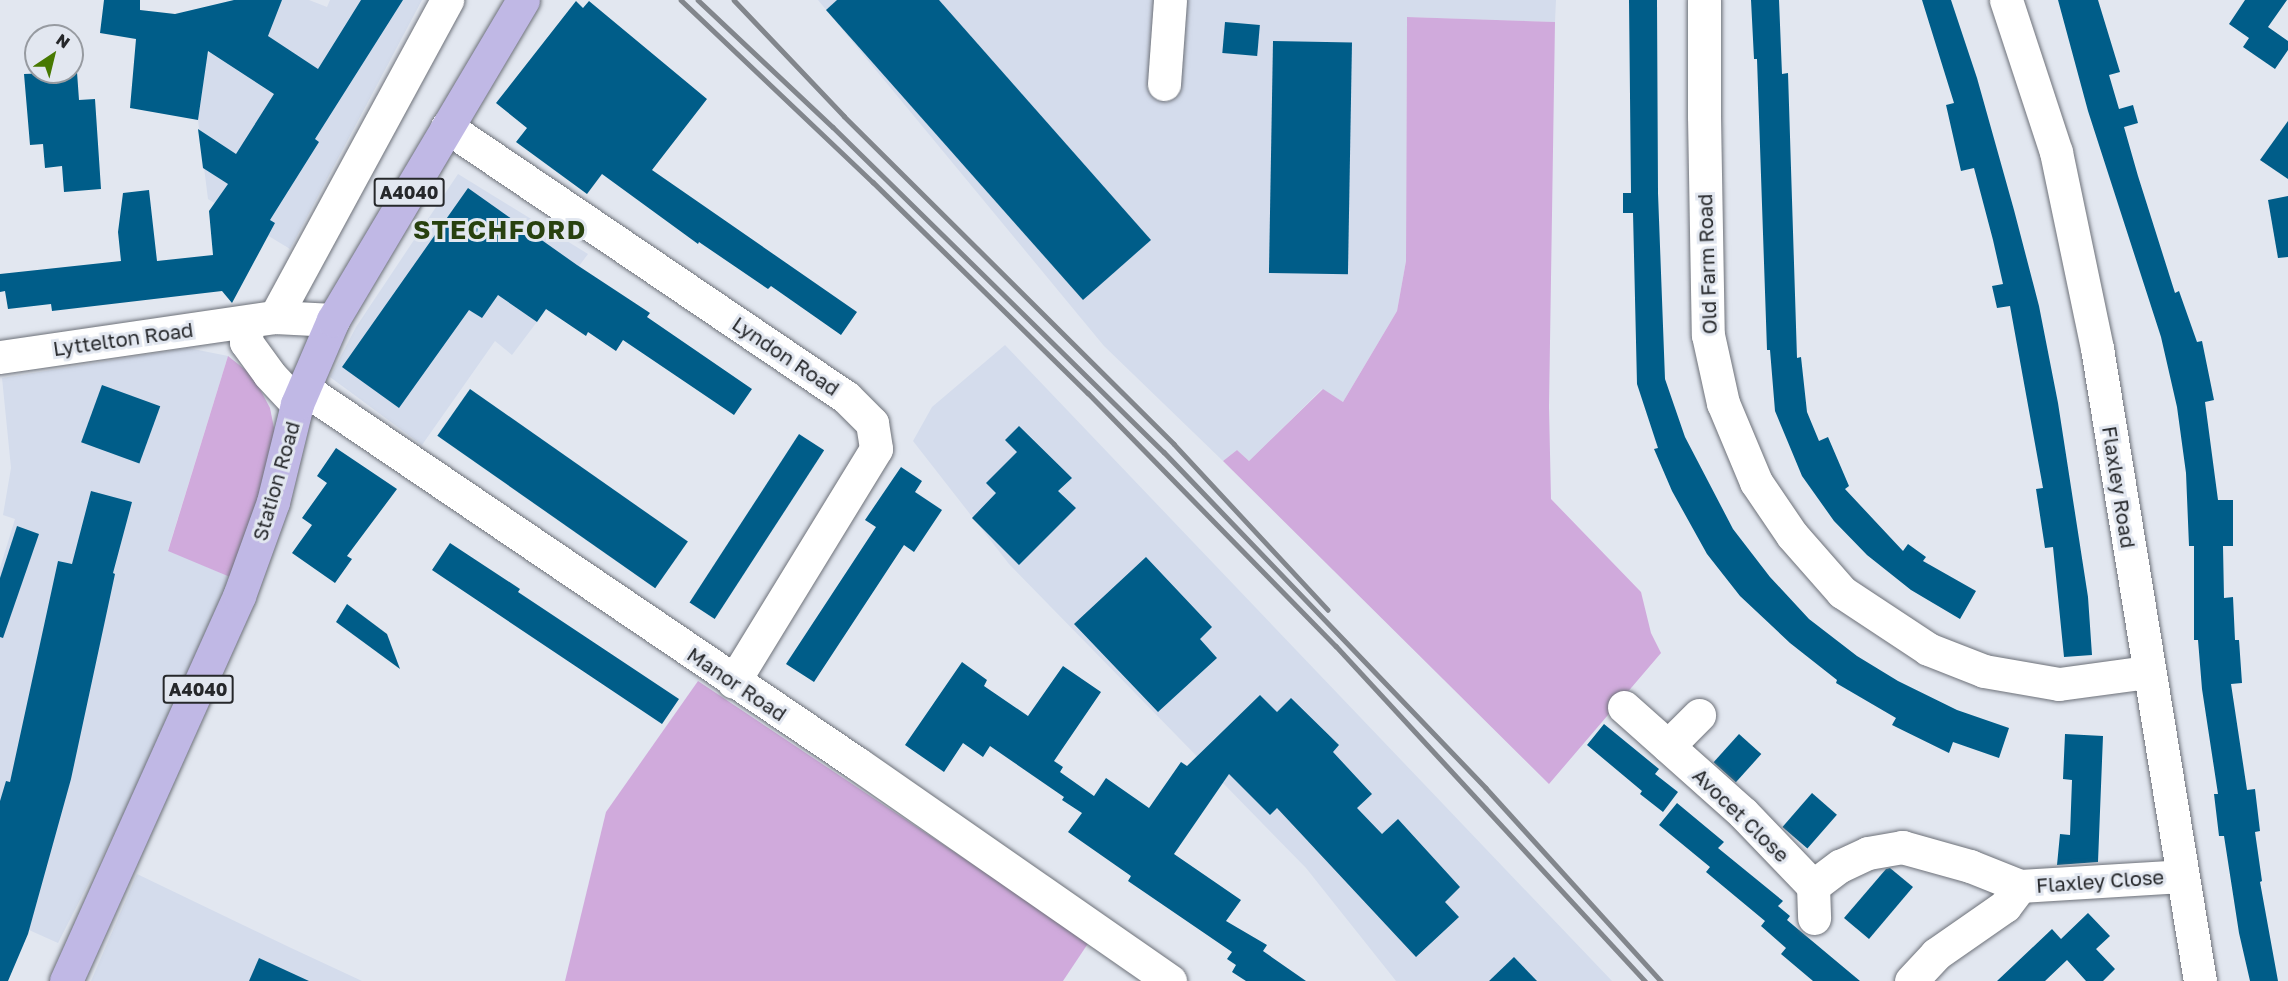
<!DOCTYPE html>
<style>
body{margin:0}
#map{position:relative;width:2288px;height:981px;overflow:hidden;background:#e2e7f0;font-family:"Golos Text",sans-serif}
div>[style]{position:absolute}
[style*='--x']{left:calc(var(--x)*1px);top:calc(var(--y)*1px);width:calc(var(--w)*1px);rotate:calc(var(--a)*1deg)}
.built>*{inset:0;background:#d4dcec}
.green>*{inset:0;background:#d0aadc}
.building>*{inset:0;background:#005d89;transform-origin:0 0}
.roads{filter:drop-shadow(0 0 2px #6d7179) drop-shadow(0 0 2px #6d7179)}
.minor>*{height:33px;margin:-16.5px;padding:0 16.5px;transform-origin:16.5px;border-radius:16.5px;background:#fff}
.major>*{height:33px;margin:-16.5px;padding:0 16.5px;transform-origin:16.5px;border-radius:16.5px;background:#c0b8e5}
.rail>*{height:4.5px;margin:-2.25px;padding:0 2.25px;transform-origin:2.25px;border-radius:2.25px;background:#82868c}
span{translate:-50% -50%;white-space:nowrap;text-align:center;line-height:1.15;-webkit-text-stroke:6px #e2e7f0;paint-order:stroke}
.shield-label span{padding:2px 4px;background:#e2e7f0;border:2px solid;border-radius:4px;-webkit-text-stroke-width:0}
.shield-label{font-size:18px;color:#26282b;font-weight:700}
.street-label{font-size:20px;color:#26282b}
.district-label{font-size:26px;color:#28410f;font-weight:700;letter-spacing:1.5px}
.north{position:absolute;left:24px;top:24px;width:60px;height:60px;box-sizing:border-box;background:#e2e7f0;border:2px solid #979ba1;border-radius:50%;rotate:35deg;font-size:16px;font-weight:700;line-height:24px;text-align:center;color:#26282b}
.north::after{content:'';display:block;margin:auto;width:21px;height:27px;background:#477901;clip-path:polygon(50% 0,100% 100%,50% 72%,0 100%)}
</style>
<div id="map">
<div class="built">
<i style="clip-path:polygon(234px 0,309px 0,327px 7px,330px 0,422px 0,290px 249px,208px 199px,198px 120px,207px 57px)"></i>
<i style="clip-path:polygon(818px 0,1556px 0,1555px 22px,1407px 17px,1406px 261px,1397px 311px,1343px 402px,1322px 389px,1249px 461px,1237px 450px,1223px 461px,1104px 346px)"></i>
<i style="clip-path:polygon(458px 174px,588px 254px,512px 355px,495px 341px,422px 445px,330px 377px,356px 327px)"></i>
<i style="clip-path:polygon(1005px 345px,1612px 981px,1396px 981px,1306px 868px,1009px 564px,913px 441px,932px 407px)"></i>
<i style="clip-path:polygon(188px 348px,228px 356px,168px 550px,230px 577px,136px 790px,58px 943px,29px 930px,0 923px,0 568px,15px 519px,3px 515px,11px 468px,2px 378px)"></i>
<i style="clip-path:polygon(137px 874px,289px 947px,362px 981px,91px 981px)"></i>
</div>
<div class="green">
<i style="clip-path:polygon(1407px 17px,1555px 22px,1549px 407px,1551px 499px,1641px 592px,1651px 633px,1661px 653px,1549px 784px,1223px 461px,1237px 450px,1249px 461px,1323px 389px,1343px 402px,1397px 311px,1406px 261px)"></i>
<i style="clip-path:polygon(228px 356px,248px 372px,261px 391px,270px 408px,275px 433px,261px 488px,230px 577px,168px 551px)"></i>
<i style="clip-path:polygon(698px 681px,1089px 942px,1063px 981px,565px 981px,606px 812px)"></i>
</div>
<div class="building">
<i style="clip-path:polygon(104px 0,140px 0,140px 10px,175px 14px,234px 0,282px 0,268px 36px,318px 69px,361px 0,403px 0,315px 139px,319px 142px,270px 220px,275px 223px,232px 303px,222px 291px,52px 311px,51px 304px,8px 309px,5px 291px,0 292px,0 274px,121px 261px,118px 232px,123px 193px,149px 190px,157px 261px,213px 255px,209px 211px,228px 184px,203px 168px,198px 129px,236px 154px,274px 94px,208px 51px,198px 120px,130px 108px,136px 39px,100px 33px)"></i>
<i style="clip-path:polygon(837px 0,939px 0,1151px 240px,1083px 300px,826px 10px)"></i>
<i style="clip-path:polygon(1629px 0,1657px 0,1658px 193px,1665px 379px,1685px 437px,1733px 529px,1770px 577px,1809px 619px,1857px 656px,1898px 681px,1957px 710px,2009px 728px,1999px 758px,1953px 742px,1949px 753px,1892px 725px,1896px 718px,1836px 683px,1837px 680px,1790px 643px,1740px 596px,1707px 554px,1672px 491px,1654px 449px,1658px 448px,1637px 384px,1633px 213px,1623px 213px,1623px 193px,1631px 193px)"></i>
<i style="clip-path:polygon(1751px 0,1779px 0,1782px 74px,1788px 73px,1797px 358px,1801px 357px,1807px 412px,1819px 441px,1828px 437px,1849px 486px,1845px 489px,1903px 551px,1908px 544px,1926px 557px,1923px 561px,1976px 591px,1960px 619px,1911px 590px,1867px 555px,1834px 521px,1802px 476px,1775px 411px,1770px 350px,1767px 350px,1757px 59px,1754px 59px)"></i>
<i style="clip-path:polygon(1922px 0,1951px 0,1977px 78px,2014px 210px,2039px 306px,2058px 403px,2088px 597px,2092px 655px,2064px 657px,2053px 547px,2045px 548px,2036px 489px,2043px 488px,2010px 306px,1997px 308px,1992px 286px,2003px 284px,1993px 240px,1974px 168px,1961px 171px,1946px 105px,1954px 103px)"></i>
<i style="clip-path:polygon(2058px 0,2098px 0,2120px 72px,2109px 75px,2119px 109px,2133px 105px,2138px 123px,2124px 127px,2138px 176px,2175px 293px,2179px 291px,2197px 342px,2202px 341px,2214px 400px,2205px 402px,2218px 500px,2233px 500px,2233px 546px,2223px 546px,2224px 598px,2233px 597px,2235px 640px,2239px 640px,2242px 683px,2231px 684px,2247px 790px,2255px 789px,2260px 831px,2255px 832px,2262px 881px,2260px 882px,2278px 981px,2250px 981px,2239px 933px,2224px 836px,2219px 836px,2214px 794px,2218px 794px,2202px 689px,2198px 640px,2194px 640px,2194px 546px,2189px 546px,2186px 473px,2177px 407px,2161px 337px,2088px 111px)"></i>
<i style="clip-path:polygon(2245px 0,2287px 0,2268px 27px,2288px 41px,2288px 50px,2275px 69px,2243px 47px,2249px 38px,2229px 24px)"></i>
<i style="clip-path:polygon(576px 1px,583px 8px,589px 1px,707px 99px,652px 170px,857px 312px,841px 335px,771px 286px,768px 289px,699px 242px,698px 244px,602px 174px,587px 194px,516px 142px,527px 128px,496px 103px)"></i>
<i style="left:1225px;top:22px;width:35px;height:31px;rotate:5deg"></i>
<i style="left:1273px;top:41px;width:79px;height:232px;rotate:1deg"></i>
<i style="clip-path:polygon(77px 72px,79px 100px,95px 99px,101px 189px,64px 192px,62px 166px,45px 168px,43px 144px,30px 145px,24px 74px)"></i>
<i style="clip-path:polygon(2288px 121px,2288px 179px,2260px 160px)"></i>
<i style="clip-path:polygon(468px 188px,577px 265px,650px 313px,647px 317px,752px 389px,734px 415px,623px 340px,616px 351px,588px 332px,586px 336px,546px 309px,537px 322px,498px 295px,482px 318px,469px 310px,399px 408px,342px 367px)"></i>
<i style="clip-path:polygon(2288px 196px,2288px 257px,2278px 258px,2268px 200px)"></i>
<i style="left:102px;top:385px;width:62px;height:61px;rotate:20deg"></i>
<i style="left:470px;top:389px;width:266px;height:57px;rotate:35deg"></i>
<i style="clip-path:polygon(1019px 426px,1072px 478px,1058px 491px,1076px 508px,1019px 565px,972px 518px,996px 493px,986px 483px,1017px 452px,1005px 440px)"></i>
<i style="left:799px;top:434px;width:30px;height:201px;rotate:33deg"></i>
<i style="clip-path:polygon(336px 448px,397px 489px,347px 556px,352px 559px,335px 583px,292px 553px,312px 525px,302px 518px,327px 483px,317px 476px)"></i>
<i style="clip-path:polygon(901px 467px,922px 481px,915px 492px,942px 510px,914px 552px,904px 545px,814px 682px,786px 664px,876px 527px,865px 520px)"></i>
<i style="clip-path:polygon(91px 491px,132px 502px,113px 573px,115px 574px,71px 779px,28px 934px,8px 981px,0 981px,0 801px,6px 781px,10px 782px,58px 561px,72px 564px)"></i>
<i style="clip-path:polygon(17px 526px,39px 534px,3px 638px,0 637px,0 578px)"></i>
<i style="clip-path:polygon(450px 543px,520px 589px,518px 592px,679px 699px,662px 724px,432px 570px)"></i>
<i style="clip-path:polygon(1146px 557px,1212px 627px,1200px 639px,1217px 658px,1158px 712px,1074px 624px)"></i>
<i style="clip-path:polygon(347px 604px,387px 634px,400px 669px,336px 622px)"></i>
<i style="clip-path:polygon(962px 662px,987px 680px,984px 686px,1028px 716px,1063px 666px,1101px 692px,1054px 761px,1063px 767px,1060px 772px,1094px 796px,1106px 778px,1149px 808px,1181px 762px,1187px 766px,1260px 695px,1277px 712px,1291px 698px,1339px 745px,1333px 752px,1372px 794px,1357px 808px,1382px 834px,1398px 819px,1460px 887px,1445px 902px,1459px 917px,1416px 957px,1277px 808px,1270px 815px,1229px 774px,1174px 854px,1241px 900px,1226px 921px,1267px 945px,1263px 951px,1306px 981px,1246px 981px,1232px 972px,1236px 965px,1227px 959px,1232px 952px,1128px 881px,1131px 876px,1068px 832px,1082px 813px,1062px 800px,1064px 797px,990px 746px,983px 757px,963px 743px,944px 772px,905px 745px)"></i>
<i style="clip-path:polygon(1604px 724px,1659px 769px,1655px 774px,1678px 792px,1663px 812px,1640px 794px,1642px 791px,1587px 745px)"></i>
<i style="left:1739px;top:734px;width:30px;height:38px;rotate:42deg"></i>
<i style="clip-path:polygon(2065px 734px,2103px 736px,2098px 862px,2057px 865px,2060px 834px,2070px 835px,2072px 780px,2063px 779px)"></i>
<i style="left:1812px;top:793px;width:33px;height:45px;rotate:41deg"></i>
<i style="clip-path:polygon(1677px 803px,1724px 842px,1718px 848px,1783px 901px,1778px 906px,1790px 916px,1787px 920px,1860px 981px,1813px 981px,1781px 954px,1786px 948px,1761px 926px,1765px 921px,1706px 872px,1710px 867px,1659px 825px)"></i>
<i style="clip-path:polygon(1890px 868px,1913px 887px,1869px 939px,1844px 918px,1886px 869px)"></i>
<i style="clip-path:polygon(2088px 913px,2110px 936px,2096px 949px,2115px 969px,2103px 981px,2086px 981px,2067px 960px,2045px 981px,1997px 981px,2052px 929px,2061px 939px)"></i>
<i style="clip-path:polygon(1514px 957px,1537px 981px,1489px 981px)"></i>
<i style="clip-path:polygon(259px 958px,309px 981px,249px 981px)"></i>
</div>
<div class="roads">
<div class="minor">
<i style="--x:1704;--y:0;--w:116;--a:90"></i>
<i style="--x:1704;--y:116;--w:219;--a:89"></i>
<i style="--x:1708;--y:335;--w:70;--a:77.6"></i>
<i style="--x:1723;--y:403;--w:86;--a:67.3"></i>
<i style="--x:1756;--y:482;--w:64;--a:55.8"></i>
<i style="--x:1792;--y:535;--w:76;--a:48.7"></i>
<i style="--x:1842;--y:592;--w:103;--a:33.5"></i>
<i style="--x:1928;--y:649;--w:60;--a:21.4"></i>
<i style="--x:1984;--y:671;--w:76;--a:9.8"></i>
<i style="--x:2059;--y:684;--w:90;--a:-7.7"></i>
<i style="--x:2006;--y:0;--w:160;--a:71.8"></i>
<i style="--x:2056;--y:152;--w:200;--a:78.2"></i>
<i style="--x:2097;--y:348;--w:641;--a:80.76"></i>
<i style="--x:1164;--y:84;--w:84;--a:-85.9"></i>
<i style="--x:447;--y:127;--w:482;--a:34.1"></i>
<i style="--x:846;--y:397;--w:37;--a:45"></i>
<i style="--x:872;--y:423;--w:26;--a:81"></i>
<i style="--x:876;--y:449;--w:273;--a:121.5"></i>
<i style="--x:275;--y:317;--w:361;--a:-61.5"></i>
<i style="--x:247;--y:322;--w:20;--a:93"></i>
<i style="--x:246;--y:342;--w:39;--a:54"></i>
<i style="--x:269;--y:374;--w:41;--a:47"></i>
<i style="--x:0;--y:357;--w:278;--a:-8.3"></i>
<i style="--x:275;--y:317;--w:58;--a:3"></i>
<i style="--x:303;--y:388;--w:670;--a:34.12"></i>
<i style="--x:858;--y:764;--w:380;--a:34.8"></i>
<i style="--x:1624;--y:707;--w:159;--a:41.7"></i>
<i style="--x:1743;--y:813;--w:101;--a:46.2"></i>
<i style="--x:1813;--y:886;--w:34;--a:-37"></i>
<i style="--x:1840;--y:866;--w:31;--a:-25"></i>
<i style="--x:1868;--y:853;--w:35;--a:-10"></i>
<i style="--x:1902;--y:847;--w:71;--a:15.6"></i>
<i style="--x:1970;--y:866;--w:54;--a:21.8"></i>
<i style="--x:1668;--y:746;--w:44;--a:-45"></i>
<i style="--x:1813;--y:886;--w:32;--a:88"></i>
<i style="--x:1911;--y:981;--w:37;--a:-47"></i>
<i style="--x:1936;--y:954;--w:84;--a:-34.8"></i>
<i style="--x:2005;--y:906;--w:25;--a:-53"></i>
<i style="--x:2020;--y:886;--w:162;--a:-3.5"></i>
</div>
<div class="major">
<i style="--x:66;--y:981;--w:422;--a:-65.8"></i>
<i style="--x:239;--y:596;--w:100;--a:-70.1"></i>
<i style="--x:273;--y:502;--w:101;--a:-76.2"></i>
<i style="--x:297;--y:404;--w:91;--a:-66.8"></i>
<i style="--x:333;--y:320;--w:372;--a:-59.3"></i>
</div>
</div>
<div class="rail">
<i style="--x:681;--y:0;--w:265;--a:43.5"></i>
<i style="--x:873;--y:182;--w:301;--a:44.5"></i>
<i style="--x:1088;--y:393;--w:354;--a:45.6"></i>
<i style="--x:1336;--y:646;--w:456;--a:47.3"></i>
<i style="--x:698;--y:0;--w:185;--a:43.3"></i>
<i style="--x:833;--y:127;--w:464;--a:44.5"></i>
<i style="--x:1164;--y:452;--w:465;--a:46.2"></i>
<i style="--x:1486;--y:788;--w:261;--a:47.8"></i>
<i style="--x:734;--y:0;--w:160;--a:46.5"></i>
<i style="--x:844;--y:116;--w:465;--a:44.8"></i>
<i style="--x:1174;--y:444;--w:226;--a:47.1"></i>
</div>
<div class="shield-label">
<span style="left:409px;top:192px">A4040</span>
<span style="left:198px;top:689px">A4040</span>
</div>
<div class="street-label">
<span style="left:1707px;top:264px;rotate:-92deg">Old Farm Road</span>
<span style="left:123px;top:339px;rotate:-8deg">Lyttelton Road</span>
<span style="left:786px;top:356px;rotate:34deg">Lyndon Road</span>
<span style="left:276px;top:481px;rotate:-74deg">Station Road</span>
<span style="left:2119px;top:487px;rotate:81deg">Flaxley Road</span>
<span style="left:737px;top:684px;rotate:34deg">Manor Road</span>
<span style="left:1741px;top:815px;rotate:44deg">Avocet Close</span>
<span style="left:2100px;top:881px;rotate:-4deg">Flaxley Close</span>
</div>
<div class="district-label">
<span style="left:500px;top:230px">STECHFORD</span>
</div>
<div class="north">N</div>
</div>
